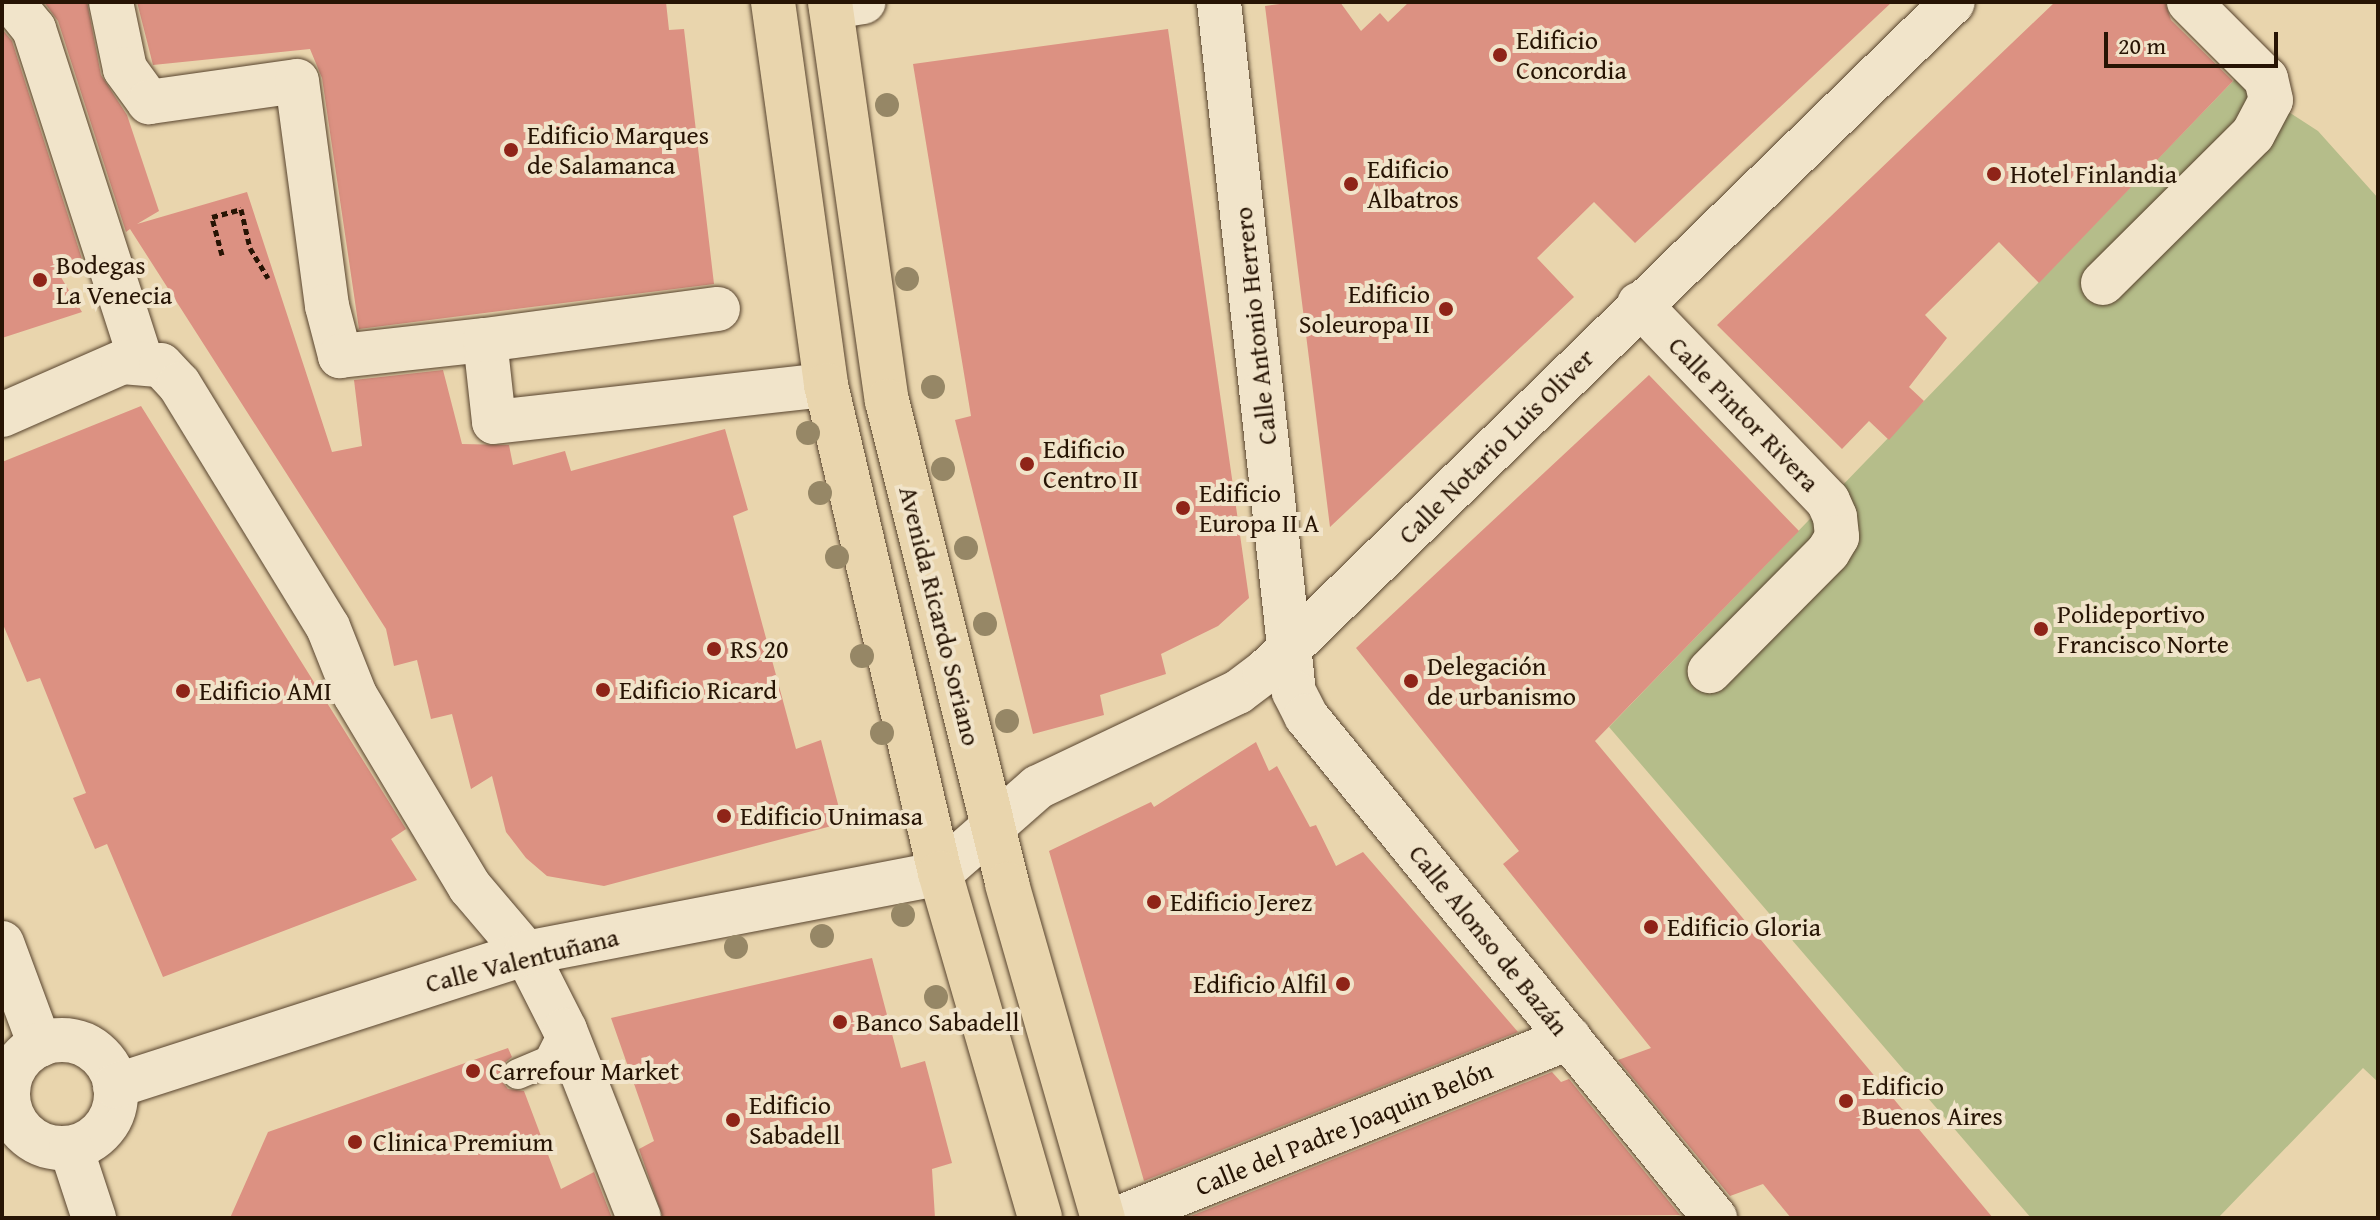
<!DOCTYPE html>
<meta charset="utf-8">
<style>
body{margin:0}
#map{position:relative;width:2380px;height:1220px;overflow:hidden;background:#e9d5ad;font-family:"Gentium Book Plus",serif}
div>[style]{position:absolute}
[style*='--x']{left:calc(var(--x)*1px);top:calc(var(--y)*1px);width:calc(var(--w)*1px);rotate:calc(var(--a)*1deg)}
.green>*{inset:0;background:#b5bd8a}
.building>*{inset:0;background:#dc9182}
.path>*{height:5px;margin-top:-2.5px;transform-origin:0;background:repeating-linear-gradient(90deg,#271404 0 6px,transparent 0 10px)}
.roads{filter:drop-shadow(0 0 2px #58442e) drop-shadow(0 0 2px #58442e)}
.service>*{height:30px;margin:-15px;padding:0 15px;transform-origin:15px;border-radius:15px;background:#f1e4ca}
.pedestrian>*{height:44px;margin:-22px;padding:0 22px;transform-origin:22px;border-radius:22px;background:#f1e4ca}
.minor>*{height:44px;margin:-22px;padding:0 22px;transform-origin:22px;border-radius:22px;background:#f1e4ca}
.minor>.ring{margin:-22px;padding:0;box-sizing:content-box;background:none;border:44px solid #f1e4ca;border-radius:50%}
.primary>*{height:44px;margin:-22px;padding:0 22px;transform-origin:22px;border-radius:22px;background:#e9d5ad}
.trees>*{width:24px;height:24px;margin:-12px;border-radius:50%;background:#968766}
.dots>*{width:22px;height:22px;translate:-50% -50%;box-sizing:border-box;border:4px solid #f1e4ca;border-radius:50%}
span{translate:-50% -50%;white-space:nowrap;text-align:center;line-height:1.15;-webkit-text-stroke:8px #f1e4ca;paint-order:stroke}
.poi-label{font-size:26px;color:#271404}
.left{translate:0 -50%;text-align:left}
.right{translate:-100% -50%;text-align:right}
.street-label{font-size:26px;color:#271404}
.frame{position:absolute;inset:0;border:4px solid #271404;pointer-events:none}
.scale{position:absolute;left:2104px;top:32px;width:174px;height:36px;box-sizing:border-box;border:4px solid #271404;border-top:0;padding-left:10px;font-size:24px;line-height:28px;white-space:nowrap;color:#271404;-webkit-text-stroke:6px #f1e4ca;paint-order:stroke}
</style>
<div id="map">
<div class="green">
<i style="clip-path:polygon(2236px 78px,2318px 131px,2378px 198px,2378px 1082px,2363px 1068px,2218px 1218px,2031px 1218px,1609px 727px)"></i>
</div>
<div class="building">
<i style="clip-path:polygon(44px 2px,87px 2px,101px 75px,127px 115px,159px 211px,137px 224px,247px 192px,332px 452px,362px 446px,354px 380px,443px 370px,462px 444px,509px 445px,513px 465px,565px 451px,571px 471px,725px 429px,748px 510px,733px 516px,796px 749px,821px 740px,843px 823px,604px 886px,547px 876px,526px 858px,506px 832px,492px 776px,471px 789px,452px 714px,431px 719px,417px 660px,394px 666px,386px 629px,130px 229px,126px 232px,58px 21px)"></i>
<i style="clip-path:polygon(137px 2px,666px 2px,669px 30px,684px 29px,714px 284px,359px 329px,322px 78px,310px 49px,153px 65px)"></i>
<i style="clip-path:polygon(1295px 2px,1340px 2px,1361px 31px,1380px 13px,1388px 22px,1409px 2px,1892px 2px,1635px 243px,1594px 202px,1537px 258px,1574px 297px,1330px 527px,1265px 6px)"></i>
<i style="clip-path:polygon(2055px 2px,2165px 2px,2171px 20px,2233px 81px,2039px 283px,1999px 242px,1925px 315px,1947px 338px,1909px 387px,1924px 401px,1889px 440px,1869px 421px,1842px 449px,1717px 325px)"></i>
<i style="clip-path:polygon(2px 29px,12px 41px,82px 259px,59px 274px,82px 312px,2px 338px)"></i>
<i style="clip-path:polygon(1168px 29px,1249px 598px,1218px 626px,1161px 654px,1166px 674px,1100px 695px,1104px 715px,1033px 734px,955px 420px,971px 416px,913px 64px)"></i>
<i style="clip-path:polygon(1649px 375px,1799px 531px,1595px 741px,1993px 1218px,1791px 1218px,1763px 1184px,1730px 1196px,1618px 1060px,1651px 1048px,1503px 864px,1519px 851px,1356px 648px)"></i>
<i style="clip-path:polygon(141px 406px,406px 829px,391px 839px,417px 880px,163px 977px,107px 844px,95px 849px,73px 798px,86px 793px,40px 678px,27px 682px,2px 622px,2px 462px)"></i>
<i style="clip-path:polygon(1256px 742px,1269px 771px,1277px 766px,1310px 827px,1316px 825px,1336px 866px,1363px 852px,1518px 1032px,1144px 1181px,1049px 851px,1151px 802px,1154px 807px)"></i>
<i style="clip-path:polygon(872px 958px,901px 1068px,925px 1061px,952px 1163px,932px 1169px,935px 1218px,663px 1218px,639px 1149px,654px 1141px,611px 1018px)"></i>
<i style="clip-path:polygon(508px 1048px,512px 1057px,503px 1064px,501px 1080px,508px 1089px,524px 1091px,561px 1189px,594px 1172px,612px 1218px,230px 1218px,268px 1132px)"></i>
<i style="clip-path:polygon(1552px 1072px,1561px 1082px,1569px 1079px,1680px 1215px,1186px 1218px)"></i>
</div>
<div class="path">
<i style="--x:222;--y:255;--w:39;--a:-105"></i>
<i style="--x:212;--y:217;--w:30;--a:-15"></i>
<i style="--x:241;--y:209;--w:40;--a:77"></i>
<i style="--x:250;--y:248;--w:35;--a:59"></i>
</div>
<div class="roads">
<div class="service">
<i style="--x:518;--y:1074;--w:34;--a:-23"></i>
<i style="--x:549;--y:1061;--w:35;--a:-63"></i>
</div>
<div class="pedestrian">
<i style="--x:12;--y:2;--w:35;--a:51"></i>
<i style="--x:34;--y:29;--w:348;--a:72.1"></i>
<i style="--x:111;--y:2;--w:68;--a:78.2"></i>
<i style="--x:125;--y:69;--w:41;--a:54"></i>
<i style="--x:149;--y:102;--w:149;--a:-8.1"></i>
<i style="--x:297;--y:81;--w:227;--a:82.4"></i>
<i style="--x:327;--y:306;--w:52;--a:75.4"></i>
<i style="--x:340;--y:356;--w:146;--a:-6.3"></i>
<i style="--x:485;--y:340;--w:82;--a:83.7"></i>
<i style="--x:494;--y:422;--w:334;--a:-6.4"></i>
<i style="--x:485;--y:340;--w:235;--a:-7.6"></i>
<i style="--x:1119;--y:1218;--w:485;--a:-21.8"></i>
</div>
<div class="minor">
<i style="--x:1219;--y:2;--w:694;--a:83.8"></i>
<i style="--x:1294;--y:692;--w:27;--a:63"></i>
<i style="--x:1306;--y:716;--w:648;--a:50.83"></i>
<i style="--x:831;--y:7;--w:33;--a:-9"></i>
<i style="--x:2103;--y:283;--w:211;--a:-44.8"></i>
<i style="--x:2253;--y:134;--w:38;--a:-62"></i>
<i style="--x:2271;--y:100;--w:22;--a:-103"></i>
<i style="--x:2266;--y:79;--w:109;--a:-135"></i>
<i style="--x:1639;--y:304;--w:273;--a:46.2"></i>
<i style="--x:1828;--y:501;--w:17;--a:66"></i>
<i style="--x:1835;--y:517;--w:20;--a:84"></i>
<i style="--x:1837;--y:537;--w:17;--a:121"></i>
<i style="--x:1828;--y:552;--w:168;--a:134.8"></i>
<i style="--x:2;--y:415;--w:132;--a:-23.7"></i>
<i style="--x:123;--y:362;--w:38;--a:5"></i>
<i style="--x:161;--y:365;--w:26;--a:47"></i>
<i style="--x:179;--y:384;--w:285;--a:58.5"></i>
<i style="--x:328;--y:627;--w:73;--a:68.3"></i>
<i style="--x:355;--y:695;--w:224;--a:59.1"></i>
<i style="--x:470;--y:887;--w:87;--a:49.7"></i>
<i style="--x:526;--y:953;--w:86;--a:63.1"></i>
<i style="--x:565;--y:1030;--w:202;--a:68.5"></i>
<i style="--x:2;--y:943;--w:109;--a:69.6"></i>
<i class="ring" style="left:8px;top:1040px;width:64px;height:64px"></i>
<i style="--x:115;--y:1086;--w:432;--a:-17.9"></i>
<i style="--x:526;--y:953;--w:422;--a:-10.9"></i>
<i style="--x:940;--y:873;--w:130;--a:-41.3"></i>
<i style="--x:1038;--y:787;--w:221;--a:-25.4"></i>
<i style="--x:1238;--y:692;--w:34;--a:-37"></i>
<i style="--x:1265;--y:672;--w:960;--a:-44.24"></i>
<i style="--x:71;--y:1148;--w:74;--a:71.8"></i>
</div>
<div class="primary">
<i style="--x:773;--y:2;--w:387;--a:82.1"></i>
<i style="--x:826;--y:385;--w:501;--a:76.85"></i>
<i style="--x:940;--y:873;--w:359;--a:73.8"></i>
<i style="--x:830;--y:2;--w:403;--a:81.9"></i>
<i style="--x:887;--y:401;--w:498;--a:76"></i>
<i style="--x:1007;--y:884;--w:348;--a:74"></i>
</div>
</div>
<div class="trees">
<i style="left:887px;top:105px"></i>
<i style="left:907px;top:279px"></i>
<i style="left:933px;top:387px"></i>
<i style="left:808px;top:433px"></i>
<i style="left:943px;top:469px"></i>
<i style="left:820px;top:493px"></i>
<i style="left:966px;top:548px"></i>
<i style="left:837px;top:557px"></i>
<i style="left:985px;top:624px"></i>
<i style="left:862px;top:656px"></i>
<i style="left:1007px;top:721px"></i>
<i style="left:882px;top:733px"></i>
<i style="left:903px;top:915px"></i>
<i style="left:822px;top:936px"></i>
<i style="left:736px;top:947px"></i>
<i style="left:936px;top:997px"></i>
</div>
<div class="dots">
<i style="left:1500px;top:55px;background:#8f2418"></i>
<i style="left:511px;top:150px;background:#8f2418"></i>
<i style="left:1994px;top:174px;background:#8f2418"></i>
<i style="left:1351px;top:184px;background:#8f2418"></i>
<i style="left:40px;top:280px;background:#8f2418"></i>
<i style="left:1446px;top:309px;background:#8f2418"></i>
<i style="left:1027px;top:464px;background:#8f2418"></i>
<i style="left:1183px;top:508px;background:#8f2418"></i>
<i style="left:2041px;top:629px;background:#8f2418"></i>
<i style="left:714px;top:649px;background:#8f2418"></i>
<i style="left:1411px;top:681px;background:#8f2418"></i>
<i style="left:603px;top:690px;background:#8f2418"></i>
<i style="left:183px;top:691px;background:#8f2418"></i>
<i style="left:724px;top:816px;background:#8f2418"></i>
<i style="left:1154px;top:902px;background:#8f2418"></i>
<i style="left:1651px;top:927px;background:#8f2418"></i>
<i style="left:1343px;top:984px;background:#8f2418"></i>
<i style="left:840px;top:1022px;background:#8f2418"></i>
<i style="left:473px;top:1071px;background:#8f2418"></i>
<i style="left:1846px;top:1101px;background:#8f2418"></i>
<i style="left:733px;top:1120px;background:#8f2418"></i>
<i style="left:355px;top:1142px;background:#8f2418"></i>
</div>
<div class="poi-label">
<span class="left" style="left:1516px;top:55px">Edificio<br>Concordia</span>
<span class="left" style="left:527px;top:150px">Edificio Marques<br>de Salamanca</span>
<span class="left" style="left:1367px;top:184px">Edificio<br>Albatros</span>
<span class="left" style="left:2010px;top:174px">Hotel Finlandia</span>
<span class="left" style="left:56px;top:280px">Bodegas<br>La Venecia</span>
<span class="right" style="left:1430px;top:309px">Edificio<br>Soleuropa II</span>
<span class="left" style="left:1043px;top:464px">Edificio<br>Centro II</span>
<span class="left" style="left:1199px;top:508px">Edificio<br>Europa II A</span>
<span class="left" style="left:2057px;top:629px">Polideportivo<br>Francisco Norte</span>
<span class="left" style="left:730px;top:649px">RS 20</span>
<span class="left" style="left:1427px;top:681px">Delegación<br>de urbanismo</span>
<span class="left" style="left:619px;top:690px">Edificio Ricard</span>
<span class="left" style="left:199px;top:691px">Edificio AMI</span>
<span class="left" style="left:740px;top:816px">Edificio Unimasa</span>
<span class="left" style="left:1170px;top:902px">Edificio Jerez</span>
<span class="left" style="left:1667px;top:927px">Edificio Gloria</span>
<span class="right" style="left:1327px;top:984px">Edificio Alfil</span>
<span class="left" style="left:856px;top:1022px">Banco Sabadell</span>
<span class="left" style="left:489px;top:1071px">Carrefour Market</span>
<span class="left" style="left:1862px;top:1101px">Edificio<br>Buenos Aires</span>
<span class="left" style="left:749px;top:1120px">Edificio<br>Sabadell</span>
<span class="left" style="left:373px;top:1142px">Clinica Premium</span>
</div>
<div class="street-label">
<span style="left:1255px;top:326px;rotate:-96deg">Calle Antonio Herrero</span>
<span style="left:1744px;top:414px;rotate:46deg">Calle Pintor Rivera</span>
<span style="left:1496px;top:446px;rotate:-45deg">Calle Notario Luis Oliver</span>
<span style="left:940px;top:616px;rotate:76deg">Avenida Ricardo Soriano</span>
<span style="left:1489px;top:940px;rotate:51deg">Calle Alonso de Bazán</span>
<span style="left:522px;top:960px;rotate:-14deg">Calle Valentuñana</span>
<span style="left:1344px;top:1128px;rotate:-22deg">Calle del Padre Joaquin Belón</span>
</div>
<div class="frame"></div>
<div class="scale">20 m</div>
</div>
